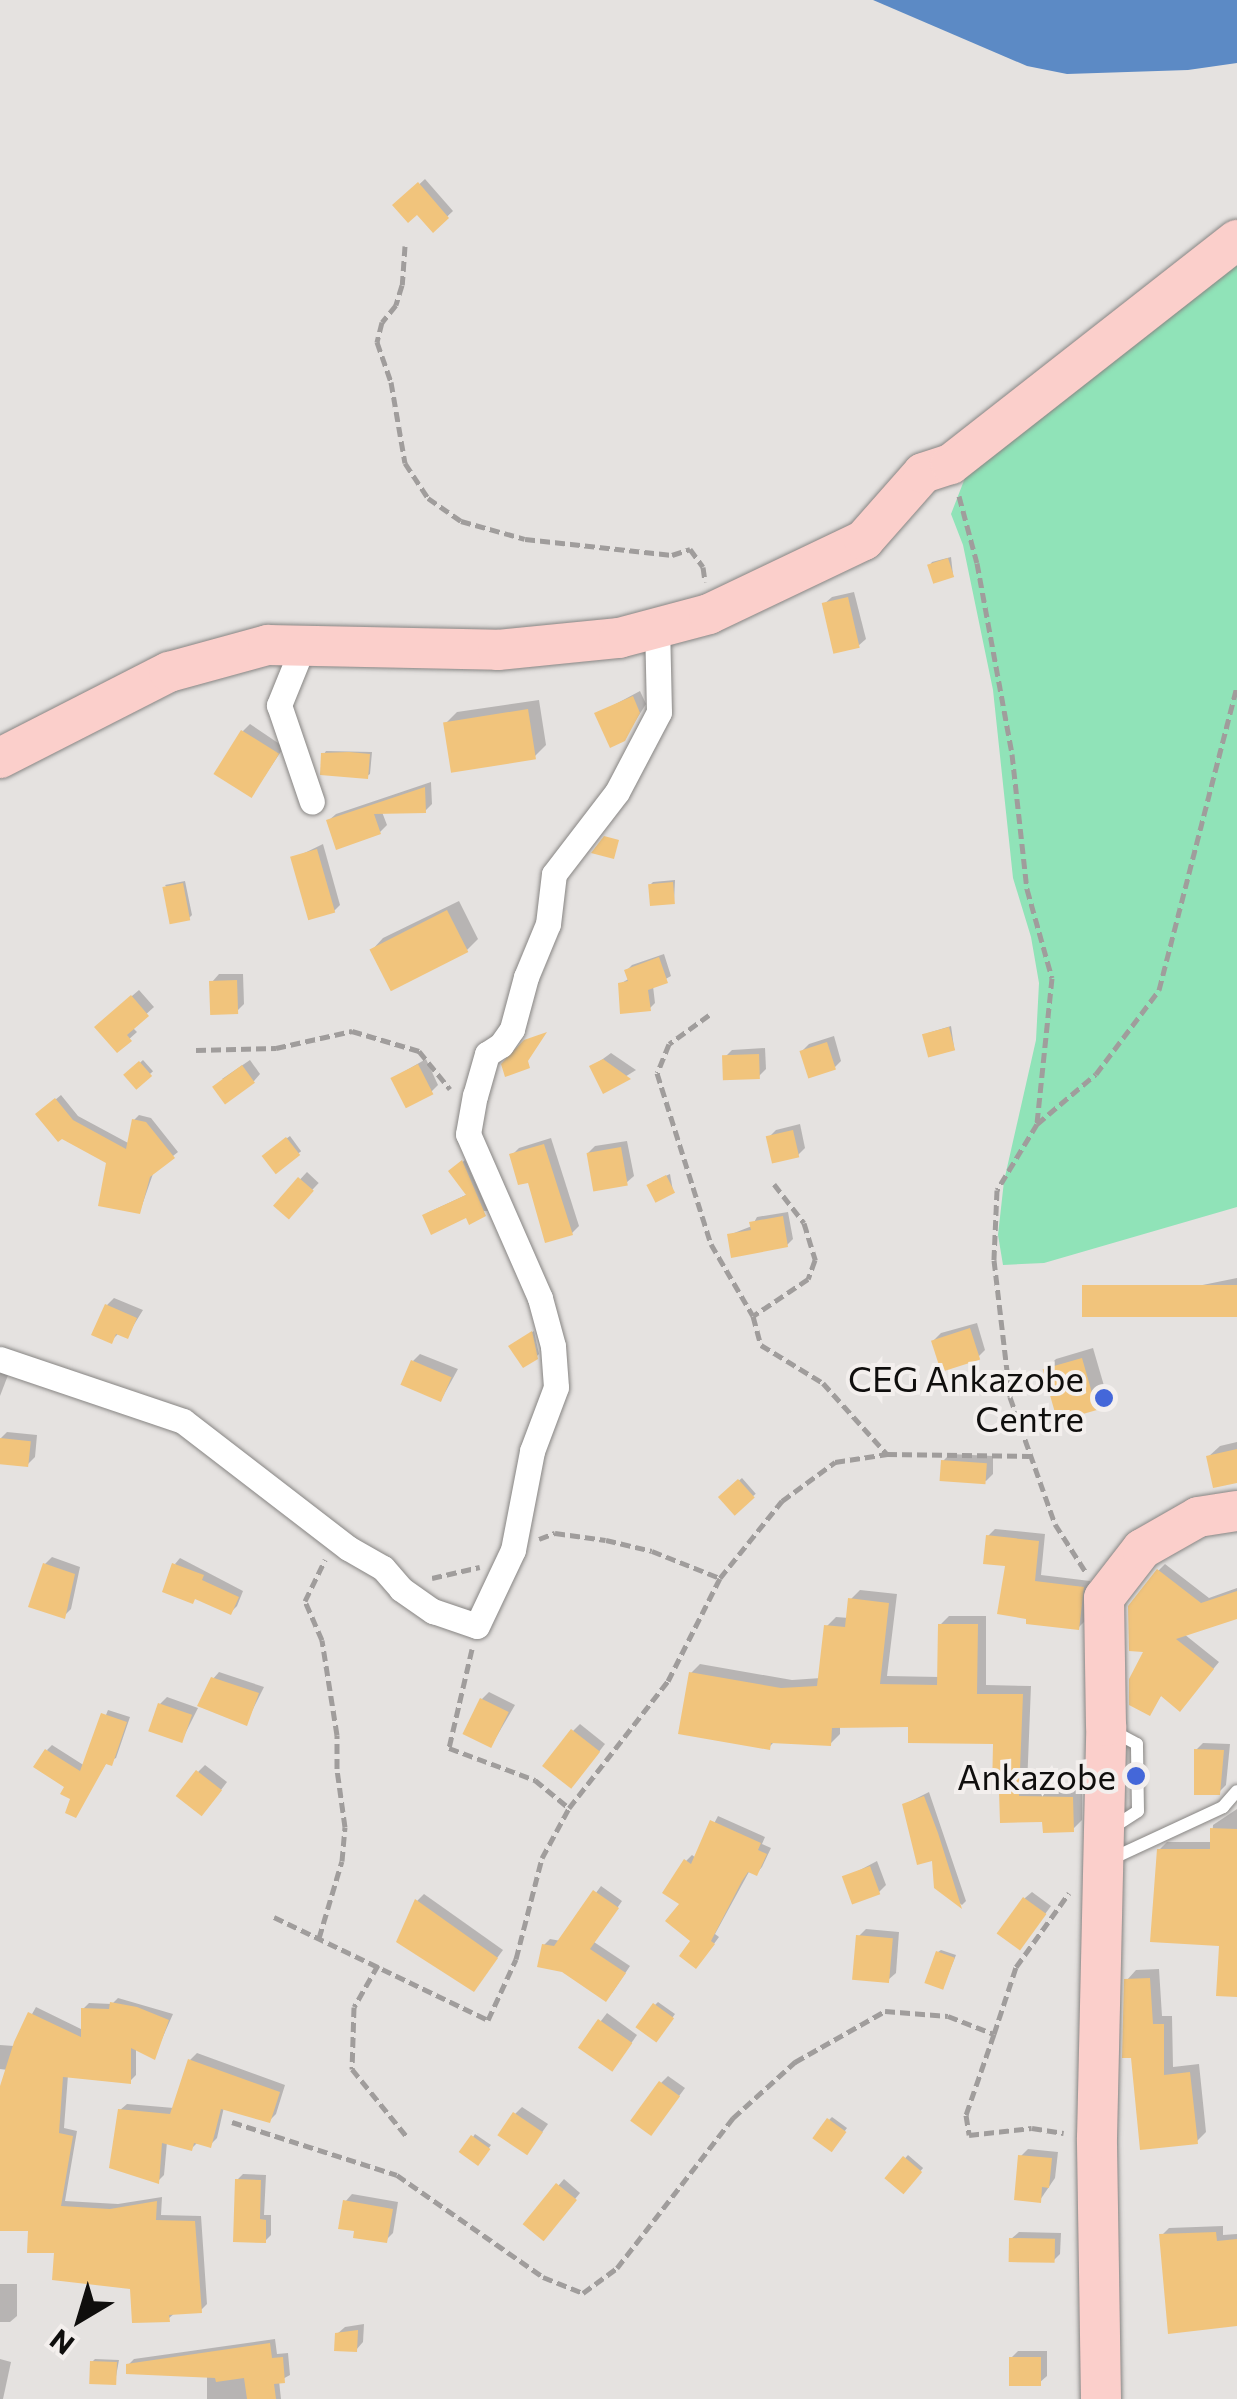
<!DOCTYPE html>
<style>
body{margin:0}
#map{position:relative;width:1237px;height:2399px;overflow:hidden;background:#e5e2e0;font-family:Commissioner,sans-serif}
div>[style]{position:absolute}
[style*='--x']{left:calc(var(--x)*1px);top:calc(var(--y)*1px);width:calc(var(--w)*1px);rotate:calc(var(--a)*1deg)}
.green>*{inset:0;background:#90e3b8}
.water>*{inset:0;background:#5c8ac5}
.shadow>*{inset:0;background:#0003;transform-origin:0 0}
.building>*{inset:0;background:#f1c47c;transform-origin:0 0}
.path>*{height:5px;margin-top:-2.5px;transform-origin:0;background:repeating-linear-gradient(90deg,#a09d9c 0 10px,transparent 0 15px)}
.roads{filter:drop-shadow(0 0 2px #878583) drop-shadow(0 0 2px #878583)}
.service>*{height:12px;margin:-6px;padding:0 6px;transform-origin:6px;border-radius:6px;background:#fff}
.minor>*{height:25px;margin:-12.5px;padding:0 12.5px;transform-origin:12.5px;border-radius:12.5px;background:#fff}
.primary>*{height:40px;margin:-20px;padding:0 20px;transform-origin:20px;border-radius:20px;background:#fbcfcb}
.dots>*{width:28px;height:28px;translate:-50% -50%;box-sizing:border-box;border:5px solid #f3efed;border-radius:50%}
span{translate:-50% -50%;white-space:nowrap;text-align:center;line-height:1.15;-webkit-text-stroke:8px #f3efed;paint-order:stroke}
.poi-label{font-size:35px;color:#0f0e0d}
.right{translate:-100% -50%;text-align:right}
.north{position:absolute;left:30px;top:2269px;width:100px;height:100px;-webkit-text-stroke:8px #f3efed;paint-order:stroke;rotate:218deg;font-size:28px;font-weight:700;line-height:40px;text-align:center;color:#0f0e0d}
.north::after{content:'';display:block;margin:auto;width:35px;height:45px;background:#0f0e0d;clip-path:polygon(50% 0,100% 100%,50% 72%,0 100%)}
</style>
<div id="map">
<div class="green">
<i style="clip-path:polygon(1237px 261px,1237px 1207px,1044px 1263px,1003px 1265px,998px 1235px,1004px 1181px,1036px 1040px,1039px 983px,1031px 937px,1013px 878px,993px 690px,963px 545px,951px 514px,977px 447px)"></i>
</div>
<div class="water">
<i style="clip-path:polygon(873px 0,1237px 0,1237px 63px,1188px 70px,1067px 74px,1027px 66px)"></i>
</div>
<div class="shadow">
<i style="clip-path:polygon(425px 179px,453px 211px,433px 230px,417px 212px,396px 206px)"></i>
<i style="clip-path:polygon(951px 557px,953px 575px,930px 565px,932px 562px)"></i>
<i style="clip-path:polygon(854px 592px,866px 639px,858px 646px,824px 604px,832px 597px)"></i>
<i style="clip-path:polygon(640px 691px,646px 704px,624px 739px,597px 714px)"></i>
<i style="clip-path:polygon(539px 700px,546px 745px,535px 756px,446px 723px,457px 712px)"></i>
<i style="clip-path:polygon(250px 724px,284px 747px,252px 795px,243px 731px)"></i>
<i style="clip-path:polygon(326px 751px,372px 752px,370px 774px,367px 776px,324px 754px)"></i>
<i style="clip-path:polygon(431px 782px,432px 804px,425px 811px,382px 812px,387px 825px,380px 832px,328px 821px,336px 814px)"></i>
<i style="clip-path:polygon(323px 844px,340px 905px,334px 911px,292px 859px)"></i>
<i style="clip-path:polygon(675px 880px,674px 902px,650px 885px,653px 882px)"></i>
<i style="clip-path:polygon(185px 881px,192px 915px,189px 918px,165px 885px)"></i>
<i style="clip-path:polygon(459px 901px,478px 939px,467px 950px,372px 950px,383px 938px)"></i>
<i style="clip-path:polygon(664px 954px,671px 976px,653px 986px,655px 1003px,650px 1008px,620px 984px,630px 978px,627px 970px,632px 965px)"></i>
<i style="clip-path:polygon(219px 974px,243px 974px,244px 1004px,237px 1011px,212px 982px)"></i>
<i style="clip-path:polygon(139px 990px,154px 1007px,132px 1027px,137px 1032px,117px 1050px,104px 1020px)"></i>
<i style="clip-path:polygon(951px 1026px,954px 1047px,925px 1036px,928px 1033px)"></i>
<i style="clip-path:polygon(834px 1036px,841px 1061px,834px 1068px,802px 1051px,809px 1044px)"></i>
<i style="clip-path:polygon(765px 1048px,766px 1069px,759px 1076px,725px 1057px,732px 1050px)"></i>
<i style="clip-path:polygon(611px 1053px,636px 1070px,604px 1090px,592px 1067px)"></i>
<i style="clip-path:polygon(426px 1059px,438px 1085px,431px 1092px,393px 1078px)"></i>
<i style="left:143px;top:1060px;width:15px;height:22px;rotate:48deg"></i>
<i style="clip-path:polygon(250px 1060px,260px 1074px,254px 1081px,222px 1079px)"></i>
<i style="clip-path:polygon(61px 1095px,78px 1116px,130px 1144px,134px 1120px,139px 1115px,151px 1118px,178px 1152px,154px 1171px,140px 1211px,109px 1162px,43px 1110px)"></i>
<i style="clip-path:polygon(800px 1124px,805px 1148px,798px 1155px,769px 1137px,776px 1130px)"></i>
<i style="left:290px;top:1136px;width:19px;height:32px;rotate:54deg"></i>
<i style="clip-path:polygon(551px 1138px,579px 1226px,572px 1233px,512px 1155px,519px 1148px)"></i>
<i style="clip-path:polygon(627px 1141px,634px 1176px,626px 1183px,588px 1153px,595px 1146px)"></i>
<i style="clip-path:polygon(465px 1160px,488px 1211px,427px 1213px,468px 1194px,451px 1171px)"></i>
<i style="left:307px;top:1172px;width:16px;height:45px;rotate:43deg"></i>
<i style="clip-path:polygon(670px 1174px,673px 1191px,652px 1182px)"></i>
<i style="clip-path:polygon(788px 1212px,793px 1239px,787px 1245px,729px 1235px,752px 1226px,757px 1217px)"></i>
<i style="clip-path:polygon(1237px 1278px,1237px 1314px,1088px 1317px,1099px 1306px)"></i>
<i style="clip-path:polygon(114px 1298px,143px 1310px,127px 1336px,119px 1333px,111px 1341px,107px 1305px)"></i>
<i style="clip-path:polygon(977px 1323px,985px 1350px,978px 1357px,934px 1340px,941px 1333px)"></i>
<i style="clip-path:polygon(534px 1331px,539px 1354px,536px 1357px,514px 1343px)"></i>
<i style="clip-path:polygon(1093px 1348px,1107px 1396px,1096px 1408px,1045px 1370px,1056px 1359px)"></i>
<i style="clip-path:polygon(420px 1354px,458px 1369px,441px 1400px,413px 1361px)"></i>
<i style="clip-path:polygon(0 1364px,10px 1370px,0 1396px)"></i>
<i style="clip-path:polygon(7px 1432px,37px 1435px,35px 1457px,28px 1464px,0 1462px,0 1439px)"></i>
<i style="clip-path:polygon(1237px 1442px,1237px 1480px,1208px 1457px,1220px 1446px)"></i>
<i style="clip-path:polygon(950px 1454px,993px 1456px,993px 1474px,986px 1481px,943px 1461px)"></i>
<i style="left:742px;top:1478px;width:21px;height:28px;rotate:49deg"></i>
<i style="clip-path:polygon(995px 1529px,1045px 1534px,1041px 1575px,1090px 1581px,1085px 1621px,1078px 1628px,1029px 1617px,1008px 1564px,988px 1536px)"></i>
<i style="clip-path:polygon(52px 1557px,80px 1567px,71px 1609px,64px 1616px,45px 1564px)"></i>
<i style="clip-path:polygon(180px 1558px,243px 1591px,237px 1606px,231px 1612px,197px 1597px,175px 1564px)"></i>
<i style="clip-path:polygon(1165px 1564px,1209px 1598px,1237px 1588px,1237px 1616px,1184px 1634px,1219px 1662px,1186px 1702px,1162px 1694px,1150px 1713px,1147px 1650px,1158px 1571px)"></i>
<i style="clip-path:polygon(860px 1590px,897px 1594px,887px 1676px,940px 1677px,940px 1625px,949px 1616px,986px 1616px,986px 1685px,1031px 1686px,1027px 1787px,1082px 1789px,1082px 1820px,1073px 1829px,1045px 1820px,1002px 1820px,995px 1742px,911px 1724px,840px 1726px,840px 1734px,830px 1744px,776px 1740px,769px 1747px,691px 1673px,700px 1664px,792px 1680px,821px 1678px,827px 1626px,836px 1617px,849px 1618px,851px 1599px)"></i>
<i style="clip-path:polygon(219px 1672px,264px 1687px,246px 1723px,213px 1679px)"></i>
<i style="clip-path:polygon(489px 1692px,515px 1705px,491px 1746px,482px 1699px)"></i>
<i style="clip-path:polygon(167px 1697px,198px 1708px,182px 1740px,160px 1704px)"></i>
<i style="clip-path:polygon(108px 1710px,130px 1717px,116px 1758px,107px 1762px,75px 1815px,73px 1798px,47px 1750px,52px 1745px,85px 1766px)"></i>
<i style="clip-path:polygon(580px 1724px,605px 1744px,578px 1779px,573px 1731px)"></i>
<i style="clip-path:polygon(1203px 1743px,1230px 1744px,1226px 1785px,1219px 1792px,1196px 1750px)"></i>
<i style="clip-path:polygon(205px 1765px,227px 1782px,209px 1806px,198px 1772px)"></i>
<i style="clip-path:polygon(929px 1792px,966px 1901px,962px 1905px,937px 1887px,934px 1858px,905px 1804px)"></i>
<i style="clip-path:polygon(1237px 1809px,1237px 1994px,1222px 1943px,1159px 1850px,1167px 1842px,1212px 1842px,1213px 1825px)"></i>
<i style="clip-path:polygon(718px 1816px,765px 1837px,762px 1844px,771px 1848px,762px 1867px,757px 1873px,750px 1870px,715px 1934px,719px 1937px,702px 1960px,682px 1903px,686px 1861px,692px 1855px,696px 1858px)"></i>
<i style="clip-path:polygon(877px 1861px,886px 1885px,879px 1892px,845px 1878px)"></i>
<i style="clip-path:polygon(601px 1886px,622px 1901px,594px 1942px,630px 1966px,612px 1993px,562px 1970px,544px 1945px,550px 1939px,561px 1941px)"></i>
<i style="clip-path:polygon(1032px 1892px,1051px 1906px,1026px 1940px,1025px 1898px)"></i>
<i style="clip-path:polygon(424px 1894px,503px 1950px,474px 1989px,417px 1901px)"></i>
<i style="clip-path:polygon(866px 1929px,899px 1932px,896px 1973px,888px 1980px,859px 1936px)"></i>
<i style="clip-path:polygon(941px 1950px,956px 1955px,943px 1987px,938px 1952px)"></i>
<i style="clip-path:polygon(1159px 1969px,1162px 2016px,1172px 2016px,1173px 2067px,1199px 2064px,1206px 2132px,1197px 2141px,1143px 2147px,1127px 1980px,1136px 1970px)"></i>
<i style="clip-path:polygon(118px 1998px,173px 2014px,154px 2057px,136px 2048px,136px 2075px,130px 2081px,68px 2075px,64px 2128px,77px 2131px,65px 2201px,118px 2204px,162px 2197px,161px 2215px,201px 2216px,207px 2304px,201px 2310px,176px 2312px,168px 2319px,133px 2287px,56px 2251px,0 2205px,0 2093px,8px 2070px,0 2069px,0 2045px,14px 2046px,36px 2007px,83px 2030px,83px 2009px,89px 2003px,112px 2004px)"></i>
<i style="clip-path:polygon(658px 2002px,675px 2014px,659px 2036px,655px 2005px)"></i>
<i style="clip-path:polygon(607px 2013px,637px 2035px,618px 2062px,581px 2047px)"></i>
<i style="clip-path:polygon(197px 2053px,285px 2085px,276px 2114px,270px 2120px,224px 2107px,217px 2138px,210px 2145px,198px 2142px,192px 2148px,167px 2142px,164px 2175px,158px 2181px,120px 2110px,127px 2104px,174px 2108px,190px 2060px)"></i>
<i style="clip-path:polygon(668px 2076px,685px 2088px,657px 2126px,661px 2083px)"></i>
<i style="clip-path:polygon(522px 2107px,548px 2124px,533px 2145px,515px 2114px)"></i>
<i style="clip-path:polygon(832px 2117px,847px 2128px,834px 2146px,829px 2120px)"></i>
<i style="clip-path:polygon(475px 2134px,491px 2145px,480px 2160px,473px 2137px)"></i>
<i style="clip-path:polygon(1028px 2149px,1058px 2152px,1055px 2178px,1040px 2200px,1021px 2156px)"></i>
<i style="left:908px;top:2155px;width:20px;height:30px;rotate:41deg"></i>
<i style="clip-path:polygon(243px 2174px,266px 2175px,264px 2215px,271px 2215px,271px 2235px,265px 2241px,237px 2180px)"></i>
<i style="clip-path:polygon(564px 2179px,580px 2193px,548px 2232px,526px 2224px)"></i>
<i style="clip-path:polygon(352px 2194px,398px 2202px,393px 2233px,386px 2240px,345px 2202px)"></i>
<i style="clip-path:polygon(1223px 2226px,1223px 2235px,1237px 2234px,1237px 2284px,1162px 2235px,1169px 2228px)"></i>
<i style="clip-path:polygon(1019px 2232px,1061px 2233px,1060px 2254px,1053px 2261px,1011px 2239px)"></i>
<i style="clip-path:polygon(0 2284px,17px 2284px,17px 2316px,10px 2322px,0 2322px)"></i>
<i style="clip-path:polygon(364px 2324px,363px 2342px,356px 2350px,337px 2334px,345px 2327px)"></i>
<i style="clip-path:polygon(275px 2339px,277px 2354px,288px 2353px,290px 2375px,279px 2381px,281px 2399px,207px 2399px,207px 2375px,128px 2365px,134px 2359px)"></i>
<i style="clip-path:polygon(1018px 2351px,1047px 2351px,1047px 2376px,1039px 2383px,1011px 2358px)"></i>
<i style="clip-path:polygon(0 2359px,11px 2362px,3px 2399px,0 2399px)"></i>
<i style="clip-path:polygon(95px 2359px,119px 2360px,115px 2382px,92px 2362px)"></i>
</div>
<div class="building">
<i style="clip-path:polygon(418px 182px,449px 218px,433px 233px,417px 215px,408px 223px,392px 205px)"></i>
<i style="left:948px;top:558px;width:20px;height:22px;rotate:72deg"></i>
<i style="left:848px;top:597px;width:52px;height:27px;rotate:77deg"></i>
<i style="clip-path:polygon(633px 696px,640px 713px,625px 741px,610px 748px,594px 713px)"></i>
<i style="left:528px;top:709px;width:51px;height:86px;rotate:81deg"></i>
<i style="left:241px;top:730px;width:45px;height:52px;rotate:32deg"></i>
<i style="clip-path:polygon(349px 752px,370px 754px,368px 779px,320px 775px,321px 753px)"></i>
<i style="clip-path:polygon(425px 787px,426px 813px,374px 814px,381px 834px,336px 850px,326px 820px)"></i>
<i style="clip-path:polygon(604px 836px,619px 840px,614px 859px,591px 853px)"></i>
<i style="left:317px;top:849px;width:66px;height:28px;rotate:74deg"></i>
<i style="left:673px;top:882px;width:22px;height:25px;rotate:85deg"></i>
<i style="left:183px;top:883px;width:38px;height:21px;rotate:79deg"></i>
<i style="left:447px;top:910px;width:47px;height:87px;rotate:63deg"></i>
<i style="clip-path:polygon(659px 957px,668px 983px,648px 990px,651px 1011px,620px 1014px,618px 983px,628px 981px,624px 970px)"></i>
<i style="left:237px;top:980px;width:34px;height:28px;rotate:88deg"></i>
<i style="clip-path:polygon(131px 995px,149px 1016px,127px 1035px,132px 1041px,117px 1053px,94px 1027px)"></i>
<i style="left:949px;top:1027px;width:24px;height:28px;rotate:75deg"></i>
<i style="clip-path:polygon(547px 1032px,528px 1061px,530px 1068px,505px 1077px,501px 1064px,524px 1040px)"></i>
<i style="left:827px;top:1042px;width:29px;height:29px;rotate:72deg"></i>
<i style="left:759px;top:1054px;width:25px;height:37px;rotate:88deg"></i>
<i style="clip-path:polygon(603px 1059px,631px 1079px,603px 1094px,589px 1066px)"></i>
<i style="left:139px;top:1061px;width:20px;height:21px;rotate:49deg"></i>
<i style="left:418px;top:1064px;width:34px;height:31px;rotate:63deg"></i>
<i style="left:242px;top:1065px;width:22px;height:37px;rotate:54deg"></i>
<i style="clip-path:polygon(55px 1098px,73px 1120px,126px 1149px,132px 1119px,146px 1122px,175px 1158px,150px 1177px,140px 1214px,98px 1206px,106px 1163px,62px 1139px,58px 1142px,35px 1114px)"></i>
<i style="left:793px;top:1130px;width:28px;height:28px;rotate:77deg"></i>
<i style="left:286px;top:1137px;width:23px;height:31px;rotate:52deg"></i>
<i style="clip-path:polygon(544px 1144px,573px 1235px,545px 1243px,528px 1183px,518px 1185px,509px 1154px)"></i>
<i style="left:621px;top:1147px;width:39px;height:35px;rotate:80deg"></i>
<i style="clip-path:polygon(462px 1160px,486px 1216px,469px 1225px,466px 1218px,431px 1235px,422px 1215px,466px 1195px,448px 1171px)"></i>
<i style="left:666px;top:1175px;width:20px;height:22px;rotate:63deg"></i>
<i style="left:298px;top:1177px;width:21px;height:38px;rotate:41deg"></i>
<i style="clip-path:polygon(783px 1216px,788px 1247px,731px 1258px,727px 1234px,751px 1230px,749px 1222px)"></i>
<i style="left:1237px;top:1285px;width:32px;height:155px;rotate:90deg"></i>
<i style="clip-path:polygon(105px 1304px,137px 1318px,128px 1339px,116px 1334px,112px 1344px,91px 1335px)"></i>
<i style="left:970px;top:1328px;width:33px;height:41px;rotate:72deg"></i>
<i style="clip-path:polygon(532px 1331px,538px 1359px,523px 1368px,508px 1346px)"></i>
<i style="left:1082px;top:1358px;width:54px;height:41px;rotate:74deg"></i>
<i style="left:411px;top:1360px;width:44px;height:27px;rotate:23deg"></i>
<i style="left:0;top:1438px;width:31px;height:26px;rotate:6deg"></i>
<i style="clip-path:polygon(1237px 1449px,1237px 1483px,1213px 1488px,1206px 1456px)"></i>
<i style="left:941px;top:1460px;width:46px;height:21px;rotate:4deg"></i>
<i style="left:738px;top:1479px;width:25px;height:27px;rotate:48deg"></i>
<i style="clip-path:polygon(986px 1535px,1039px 1541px,1035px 1581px,1084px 1587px,1079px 1630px,1026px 1624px,1026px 1619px,997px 1614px,1005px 1566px,983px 1564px)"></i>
<i style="clip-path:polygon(43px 1563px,75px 1574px,65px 1619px,28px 1607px)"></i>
<i style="clip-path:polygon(172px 1563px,204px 1575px,202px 1580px,239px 1597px,231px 1615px,195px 1599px,193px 1604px,162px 1592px)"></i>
<i style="clip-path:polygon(1157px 1569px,1201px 1603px,1237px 1591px,1237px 1619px,1176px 1639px,1214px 1669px,1180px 1712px,1161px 1696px,1150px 1716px,1129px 1705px,1129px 1679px,1143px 1652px,1129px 1651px,1128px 1606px)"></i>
<i style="clip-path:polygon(848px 1598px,889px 1603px,880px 1684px,937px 1685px,938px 1624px,978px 1624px,977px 1694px,1023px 1694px,1019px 1796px,1073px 1797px,1074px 1832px,1043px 1833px,1042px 1822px,1000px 1823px,999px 1791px,992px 1791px,993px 1744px,908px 1743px,908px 1727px,832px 1728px,831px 1746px,771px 1743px,770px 1750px,678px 1734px,689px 1672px,781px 1688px,817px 1686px,824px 1625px,845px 1627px)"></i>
<i style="clip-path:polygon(211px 1677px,259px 1693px,247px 1726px,197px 1706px)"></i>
<i style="left:480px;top:1698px;width:32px;height:40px;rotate:26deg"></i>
<i style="left:158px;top:1703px;width:36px;height:30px;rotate:19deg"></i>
<i style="clip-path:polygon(101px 1713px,127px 1722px,112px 1766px,106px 1764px,76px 1818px,65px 1813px,70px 1799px,60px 1794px,64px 1787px,33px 1767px,45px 1749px,80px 1771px)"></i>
<i style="left:571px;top:1729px;width:37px;height:47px;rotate:38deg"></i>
<i style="clip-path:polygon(1194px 1749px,1224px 1750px,1220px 1795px,1194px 1795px)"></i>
<i style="left:196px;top:1770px;width:33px;height:33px;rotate:38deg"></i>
<i style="clip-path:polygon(924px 1796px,938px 1833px,962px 1909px,934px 1888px,932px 1861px,917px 1865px,902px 1804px)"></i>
<i style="clip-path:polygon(710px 1820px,761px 1843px,758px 1850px,767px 1854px,757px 1876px,748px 1872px,742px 1881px,711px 1941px,715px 1944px,696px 1969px,679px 1956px,690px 1941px,665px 1921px,679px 1904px,662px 1893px,684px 1859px,691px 1864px)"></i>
<i style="clip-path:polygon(1210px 1828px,1237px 1829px,1237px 1997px,1216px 1996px,1219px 1946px,1150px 1942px,1157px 1849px,1210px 1849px)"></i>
<i style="left:870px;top:1866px;width:30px;height:30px;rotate:70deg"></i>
<i style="clip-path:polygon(593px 1890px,619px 1908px,590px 1949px,626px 1973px,606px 2002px,562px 1972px,537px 1967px,542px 1944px,554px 1946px)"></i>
<i style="left:1023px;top:1897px;width:29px;height:45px;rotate:36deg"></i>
<i style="clip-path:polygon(415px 1899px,498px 1958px,474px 1992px,396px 1942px)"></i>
<i style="left:856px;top:1935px;width:37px;height:45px;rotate:5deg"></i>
<i style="left:936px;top:1951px;width:20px;height:34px;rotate:20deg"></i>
<i style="clip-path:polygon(1150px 1978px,1153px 2024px,1164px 2024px,1164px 2075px,1190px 2072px,1198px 2144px,1140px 2150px,1131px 2058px,1122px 2058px,1124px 1979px)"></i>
<i style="clip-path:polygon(110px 2002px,137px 2007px,169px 2020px,155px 2060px,131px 2048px,131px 2084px,63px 2077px,59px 2133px,73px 2136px,61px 2206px,110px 2209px,157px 2201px,156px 2220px,195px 2221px,202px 2313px,169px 2315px,170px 2322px,132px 2323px,130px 2289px,52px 2280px,54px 2253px,27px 2253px,28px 2231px,0 2231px,0 2086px,14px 2042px,28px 2012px,81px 2037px,81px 2008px,109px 2009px)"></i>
<i style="left:653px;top:2003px;width:26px;height:30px;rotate:36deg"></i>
<i style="left:598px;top:2019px;width:42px;height:35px;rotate:35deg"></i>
<i style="clip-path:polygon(188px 2059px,280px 2092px,270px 2123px,221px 2109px,211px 2148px,194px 2143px,192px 2151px,162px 2143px,159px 2184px,109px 2168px,118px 2109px,170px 2114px)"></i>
<i style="left:659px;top:2081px;width:26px;height:49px;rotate:36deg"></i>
<i style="left:513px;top:2112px;width:36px;height:28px;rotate:34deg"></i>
<i style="left:827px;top:2118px;width:24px;height:25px;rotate:36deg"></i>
<i style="left:471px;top:2135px;width:24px;height:21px;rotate:36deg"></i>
<i style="clip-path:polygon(1018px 2155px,1052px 2158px,1049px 2188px,1042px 2187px,1041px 2203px,1014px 2200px)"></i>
<i style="left:903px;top:2156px;width:25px;height:29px;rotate:40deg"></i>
<i style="clip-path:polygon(235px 2179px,261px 2180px,260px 2219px,266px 2220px,266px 2243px,233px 2242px)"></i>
<i style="left:556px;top:2183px;width:27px;height:53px;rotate:39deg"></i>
<i style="clip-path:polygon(343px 2200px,393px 2209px,387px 2243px,353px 2238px,354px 2231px,338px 2229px)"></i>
<i style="clip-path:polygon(1216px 2232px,1217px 2241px,1237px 2239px,1237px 2326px,1168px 2334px,1159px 2234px)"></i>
<i style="left:1009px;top:2238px;width:46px;height:24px;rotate:1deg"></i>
<i style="clip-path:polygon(358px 2330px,357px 2352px,334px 2351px,335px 2333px)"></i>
<i style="clip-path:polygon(270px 2343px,272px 2358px,283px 2357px,285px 2383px,274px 2384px,276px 2399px,247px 2399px,244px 2378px,216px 2382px,215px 2378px,126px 2374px,126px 2364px)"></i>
<i style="left:1009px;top:2357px;width:32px;height:29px"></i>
<i style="left:90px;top:2361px;width:27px;height:23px;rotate:2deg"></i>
</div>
<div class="path">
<i style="--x:405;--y:246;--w:39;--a:94"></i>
<i style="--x:402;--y:285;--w:21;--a:107"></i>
<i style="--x:396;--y:305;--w:22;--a:129"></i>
<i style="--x:382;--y:322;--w:21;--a:104"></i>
<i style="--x:377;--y:342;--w:42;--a:70.7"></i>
<i style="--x:391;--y:382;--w:82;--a:80.2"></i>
<i style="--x:405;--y:463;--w:42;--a:56.7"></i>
<i style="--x:428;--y:498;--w:40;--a:34.9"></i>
<i style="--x:461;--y:521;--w:66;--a:15.7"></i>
<i style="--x:525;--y:539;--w:148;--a:6.2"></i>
<i style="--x:672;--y:555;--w:19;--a:-18"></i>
<i style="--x:690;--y:549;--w:22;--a:54"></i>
<i style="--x:703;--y:567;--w:15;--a:82"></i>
<i style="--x:959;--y:496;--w:69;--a:75"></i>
<i style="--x:977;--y:563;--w:194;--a:79.6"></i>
<i style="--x:1012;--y:754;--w:136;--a:83.7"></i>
<i style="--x:1027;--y:889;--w:92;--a:74.3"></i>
<i style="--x:1052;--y:978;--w:147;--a:95.9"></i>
<i style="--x:1037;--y:1124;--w:77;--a:121.2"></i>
<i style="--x:997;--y:1190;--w:70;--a:92.5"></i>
<i style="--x:994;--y:1260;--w:138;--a:83.3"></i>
<i style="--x:1010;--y:1397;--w:135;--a:70.5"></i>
<i style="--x:1055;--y:1524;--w:56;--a:57.4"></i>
<i style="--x:709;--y:1015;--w:49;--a:144.1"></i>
<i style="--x:669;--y:1044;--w:31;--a:112"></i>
<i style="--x:657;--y:1073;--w:179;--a:72.5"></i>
<i style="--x:711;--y:1244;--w:83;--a:59.7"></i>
<i style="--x:196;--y:1050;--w:80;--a:-1.4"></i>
<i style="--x:276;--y:1048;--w:78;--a:-12.6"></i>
<i style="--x:352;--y:1031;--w:70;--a:16.6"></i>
<i style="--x:419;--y:1051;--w:49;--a:50.8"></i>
<i style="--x:1037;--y:1124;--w:77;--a:-40.3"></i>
<i style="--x:1096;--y:1074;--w:105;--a:-53.1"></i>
<i style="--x:1159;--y:990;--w:313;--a:-75.6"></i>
<i style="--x:774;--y:1184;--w:49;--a:52.4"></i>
<i style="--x:804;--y:1223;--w:39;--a:73"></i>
<i style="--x:815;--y:1260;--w:20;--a:110"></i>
<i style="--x:808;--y:1279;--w:66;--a:146.1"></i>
<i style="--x:753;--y:1316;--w:30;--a:75"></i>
<i style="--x:761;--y:1345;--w:73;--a:31.5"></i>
<i style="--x:823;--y:1383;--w:96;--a:48"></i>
<i style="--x:887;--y:1454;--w:142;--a:0.8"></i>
<i style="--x:539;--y:1539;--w:17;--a:-21"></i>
<i style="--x:555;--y:1533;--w:51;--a:7.8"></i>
<i style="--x:606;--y:1540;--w:47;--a:13.4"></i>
<i style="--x:652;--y:1551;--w:73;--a:21.7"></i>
<i style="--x:432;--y:1578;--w:49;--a:-12.9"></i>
<i style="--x:472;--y:1649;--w:102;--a:103.1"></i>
<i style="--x:449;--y:1748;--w:92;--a:20.4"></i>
<i style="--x:535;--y:1780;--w:44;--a:39.5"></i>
<i style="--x:274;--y:1917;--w:237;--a:25.7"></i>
<i style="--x:488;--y:2020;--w:67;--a:-65.3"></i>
<i style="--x:516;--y:1959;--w:104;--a:-75.6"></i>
<i style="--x:542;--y:1858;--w:57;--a:-61.6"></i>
<i style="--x:569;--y:1808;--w:161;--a:-52.1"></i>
<i style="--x:668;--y:1681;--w:115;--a:-63.2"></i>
<i style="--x:720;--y:1578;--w:99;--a:-51.2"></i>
<i style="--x:782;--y:1501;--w:66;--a:-36.3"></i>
<i style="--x:835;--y:1462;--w:53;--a:-8.7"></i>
<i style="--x:319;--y:1938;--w:80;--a:-73.4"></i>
<i style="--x:342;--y:1861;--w:34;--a:-85"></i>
<i style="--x:345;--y:1827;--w:59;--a:-97.9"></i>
<i style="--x:337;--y:1769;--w:34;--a:-90"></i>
<i style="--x:337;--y:1735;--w:96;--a:-99"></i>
<i style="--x:322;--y:1640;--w:43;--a:-113.6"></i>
<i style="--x:305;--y:1601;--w:46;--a:-64"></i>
<i style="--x:378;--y:1965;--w:48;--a:119.7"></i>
<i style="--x:354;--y:2007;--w:62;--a:91.8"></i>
<i style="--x:352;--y:2069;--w:87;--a:51"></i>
<i style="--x:994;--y:2034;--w:71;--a:-71.8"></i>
<i style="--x:1016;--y:1967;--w:91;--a:-54.4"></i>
<i style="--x:232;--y:2122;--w:173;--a:17.8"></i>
<i style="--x:397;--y:2175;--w:178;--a:34.9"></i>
<i style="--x:543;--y:2277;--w:43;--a:21.8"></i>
<i style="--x:583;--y:2293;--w:42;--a:-36.3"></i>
<i style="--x:617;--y:2268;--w:190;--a:-52.3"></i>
<i style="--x:733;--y:2118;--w:84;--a:-42.1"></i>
<i style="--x:795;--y:2062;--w:103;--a:-29.5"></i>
<i style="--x:885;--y:2011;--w:63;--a:4.5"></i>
<i style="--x:948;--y:2016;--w:49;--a:21.4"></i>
<i style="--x:994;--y:2034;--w:86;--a:109.1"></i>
<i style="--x:966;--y:2115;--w:20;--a:81"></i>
<i style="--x:969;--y:2135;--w:63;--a:-6.3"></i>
<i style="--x:1032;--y:2128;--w:32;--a:9"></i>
</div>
<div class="roads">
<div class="service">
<i style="--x:1112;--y:1828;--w:31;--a:-33"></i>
<i style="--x:1138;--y:1811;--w:67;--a:-90.9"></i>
<i style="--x:1137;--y:1744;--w:27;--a:-152"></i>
<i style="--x:1109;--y:1860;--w:126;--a:-24.9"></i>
<i style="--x:1223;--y:1807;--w:21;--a:-49"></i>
</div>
<div class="minor">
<i style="--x:303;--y:646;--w:64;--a:112.1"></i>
<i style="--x:279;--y:705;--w:102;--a:71.2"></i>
<i style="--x:0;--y:1359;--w:193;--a:18.7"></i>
<i style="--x:183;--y:1421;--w:208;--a:37.6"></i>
<i style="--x:348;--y:1548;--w:40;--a:29.7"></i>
<i style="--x:383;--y:1568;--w:28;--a:49"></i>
<i style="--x:401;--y:1589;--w:39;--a:35"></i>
<i style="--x:433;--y:1611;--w:46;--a:18.8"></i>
<i style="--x:477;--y:1626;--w:84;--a:-64.7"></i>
<i style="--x:513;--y:1550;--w:101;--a:-79.1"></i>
<i style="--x:532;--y:1451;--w:68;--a:-69.4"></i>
<i style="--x:556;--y:1387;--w:41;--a:-94.2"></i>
<i style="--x:553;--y:1346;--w:50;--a:-105.2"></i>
<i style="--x:540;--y:1298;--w:179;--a:-113.7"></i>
<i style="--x:468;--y:1134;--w:39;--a:-80"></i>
<i style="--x:475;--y:1096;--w:44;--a:-74.1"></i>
<i style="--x:487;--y:1054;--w:17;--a:-33"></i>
<i style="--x:501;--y:1045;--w:19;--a:-55"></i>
<i style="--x:512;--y:1029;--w:54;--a:-74.9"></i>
<i style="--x:526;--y:977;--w:57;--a:-67.5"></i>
<i style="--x:548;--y:924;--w:50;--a:-83.2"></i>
<i style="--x:554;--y:874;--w:103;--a:-52.5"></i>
<i style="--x:617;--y:792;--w:90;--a:-62.3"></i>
<i style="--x:659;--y:712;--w:87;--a:-91.3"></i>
</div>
<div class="primary">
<i style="--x:0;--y:758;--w:190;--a:-27"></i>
<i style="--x:169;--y:672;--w:103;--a:-15.3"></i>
<i style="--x:268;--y:645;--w:230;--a:1.2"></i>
<i style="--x:498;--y:650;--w:122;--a:-5.7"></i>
<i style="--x:619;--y:638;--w:93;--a:-14.9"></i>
<i style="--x:709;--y:614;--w:172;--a:-25.5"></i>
<i style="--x:864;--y:540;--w:89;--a:-48.6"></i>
<i style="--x:923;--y:473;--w:29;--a:-18"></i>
<i style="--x:951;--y:464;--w:363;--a:-38.1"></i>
<i style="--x:1101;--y:2399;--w:261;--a:-90.9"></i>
<i style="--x:1097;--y:2138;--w:412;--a:-88.7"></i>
<i style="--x:1106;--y:1726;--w:128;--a:-90.9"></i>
<i style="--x:1104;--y:1598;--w:62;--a:-52.2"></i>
<i style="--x:1142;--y:1549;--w:64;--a:-29.7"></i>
<i style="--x:1198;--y:1517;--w:39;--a:-9"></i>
</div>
</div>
<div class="dots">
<i style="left:1104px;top:1398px;background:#4467d9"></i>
<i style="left:1136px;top:1776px;background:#4467d9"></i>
</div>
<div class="poi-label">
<span class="right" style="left:1084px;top:1398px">CEG Ankazobe<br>Centre</span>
<span class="right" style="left:1116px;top:1776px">Ankazobe</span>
</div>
<div class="north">N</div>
</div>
